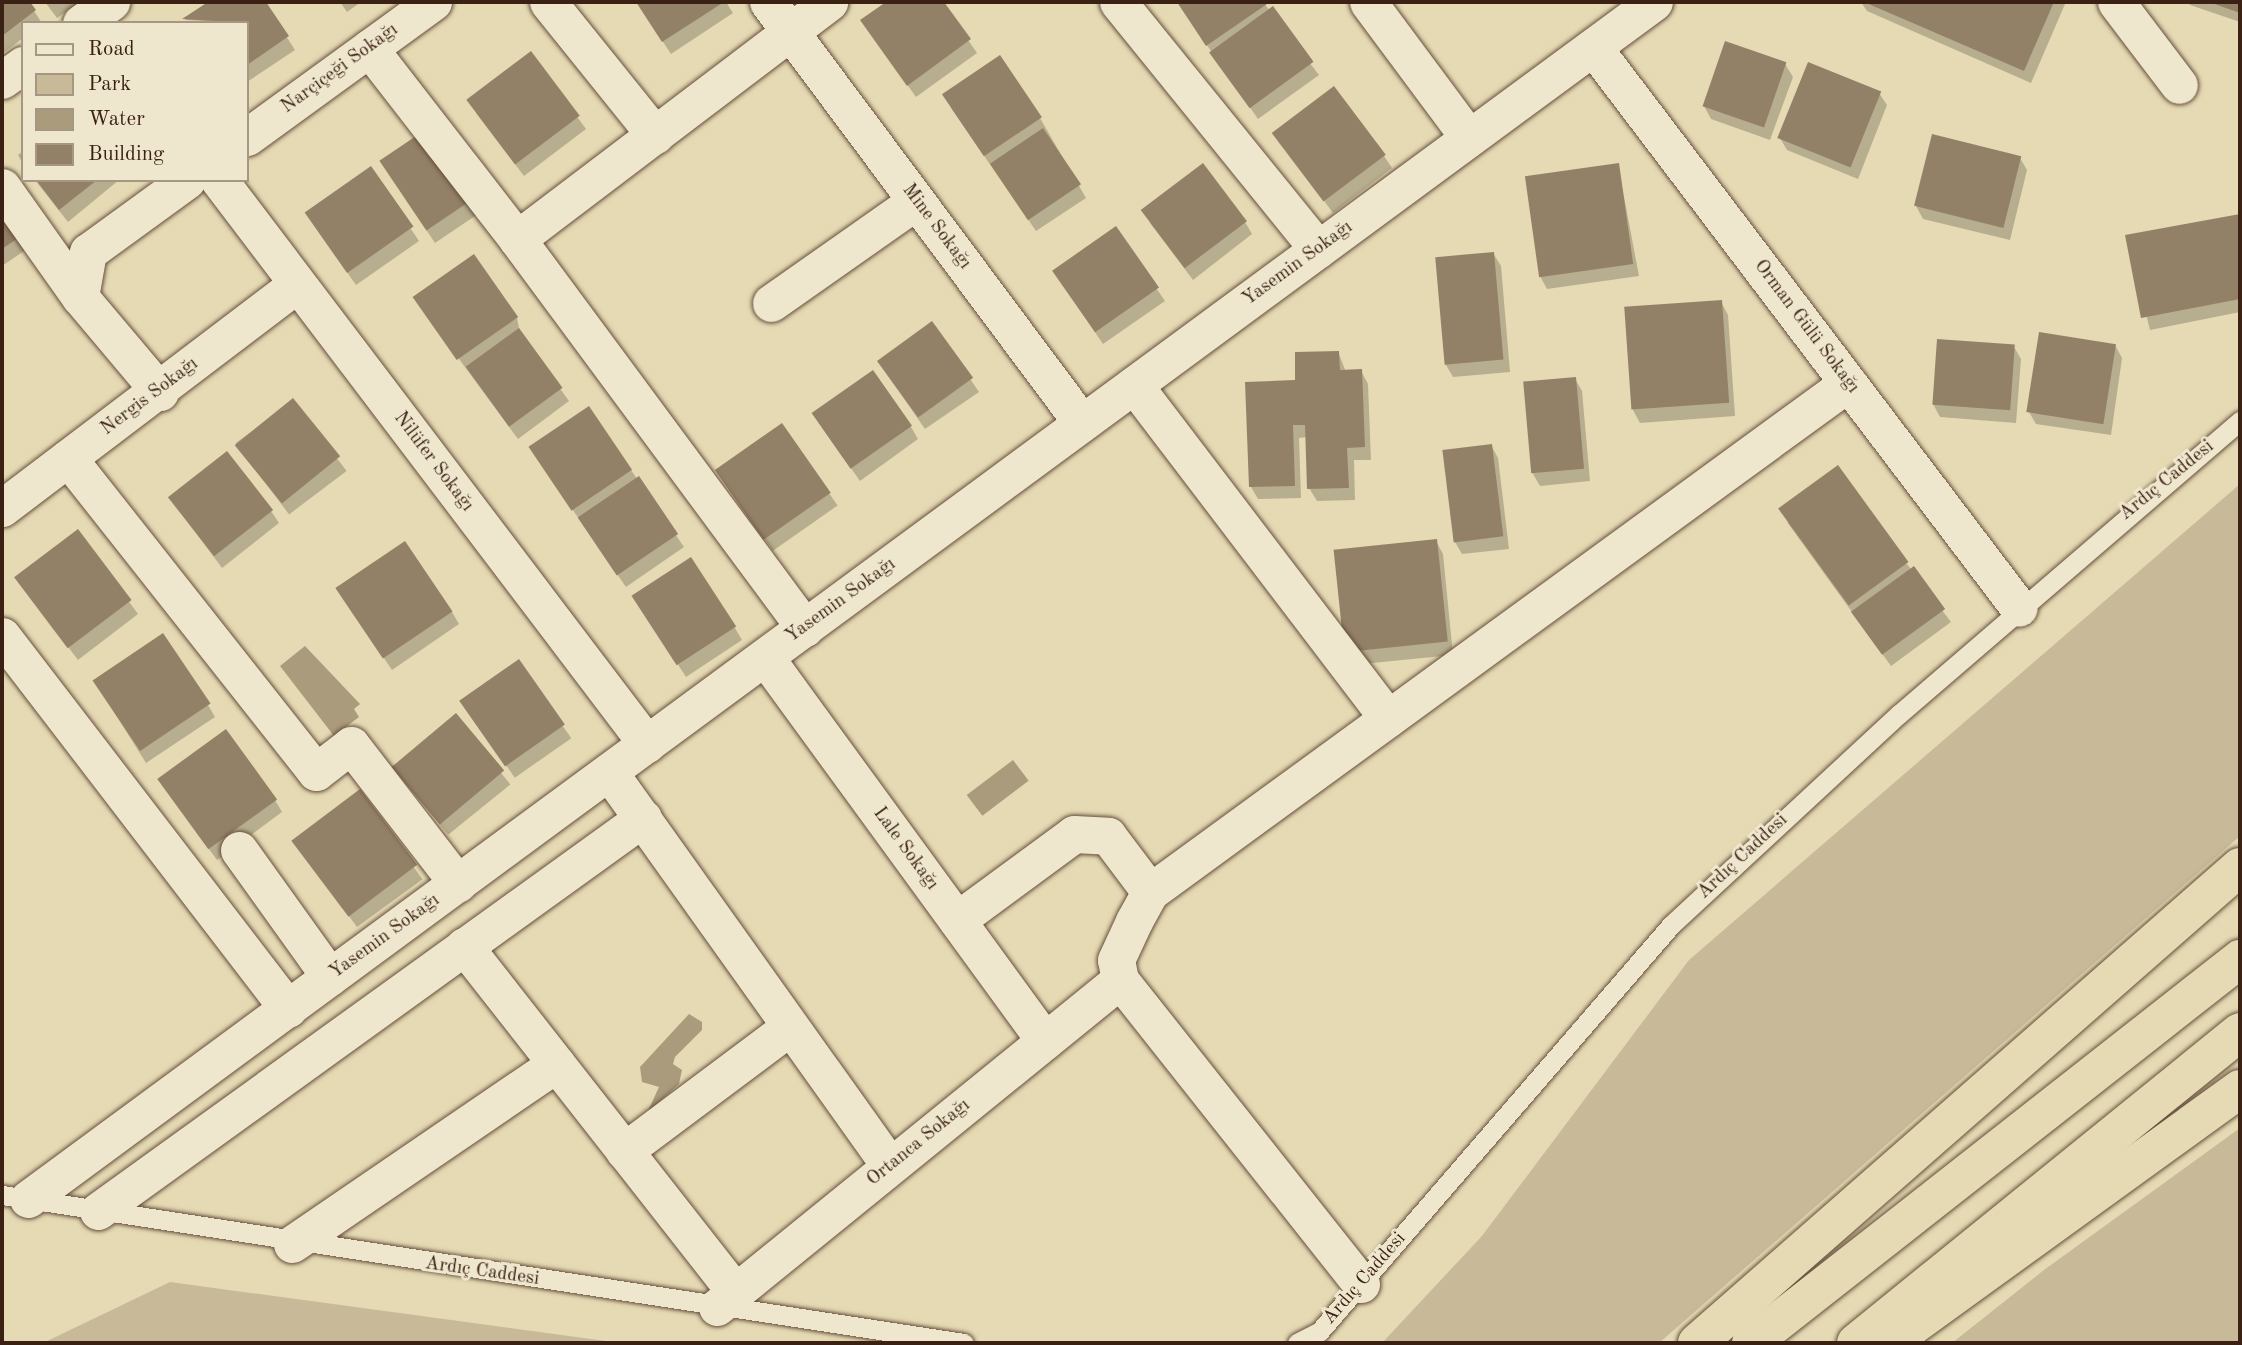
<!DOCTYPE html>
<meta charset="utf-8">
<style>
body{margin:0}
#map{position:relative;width:2242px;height:1345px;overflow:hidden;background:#e5dab3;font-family:"Old Standard TT",serif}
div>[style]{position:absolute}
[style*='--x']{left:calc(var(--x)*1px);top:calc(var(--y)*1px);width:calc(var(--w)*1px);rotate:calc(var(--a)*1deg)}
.green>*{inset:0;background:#c8ba98}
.water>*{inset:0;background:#ab9b7d;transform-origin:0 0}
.shadow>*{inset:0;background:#0003;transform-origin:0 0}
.building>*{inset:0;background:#938167;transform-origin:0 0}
.roads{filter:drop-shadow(0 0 2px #664e3c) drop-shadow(0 0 2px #664e3c)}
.service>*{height:19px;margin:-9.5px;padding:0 9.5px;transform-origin:9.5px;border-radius:9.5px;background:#eee7ce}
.minor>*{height:37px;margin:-18.5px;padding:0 18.5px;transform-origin:18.5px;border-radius:18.5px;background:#eee7ce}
.motorway>*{height:38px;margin:-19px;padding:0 19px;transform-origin:19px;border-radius:19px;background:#e5dab3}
span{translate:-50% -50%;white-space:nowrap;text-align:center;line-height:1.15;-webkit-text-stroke:6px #eee7ce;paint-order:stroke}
.street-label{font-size:19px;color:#3b2014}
.frame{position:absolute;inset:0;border:4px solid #3b2014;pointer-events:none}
.legend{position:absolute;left:21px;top:21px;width:228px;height:161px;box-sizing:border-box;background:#eee7ce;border:2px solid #a69784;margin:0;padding:9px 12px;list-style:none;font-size:21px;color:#3b2014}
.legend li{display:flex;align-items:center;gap:14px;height:35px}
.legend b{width:35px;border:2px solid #a69784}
</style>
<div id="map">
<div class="green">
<i style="clip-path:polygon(2240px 484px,2240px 836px,1659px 1343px,1382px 1343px,1482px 1236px,1689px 960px)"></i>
<i style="clip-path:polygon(2240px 1128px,2240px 1343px,1952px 1343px,2044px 1270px)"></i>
<i style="clip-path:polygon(170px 1282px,606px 1341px,618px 1343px,43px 1343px)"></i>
</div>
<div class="water">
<i style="clip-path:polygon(305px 646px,360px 704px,354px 709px,359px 717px,334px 736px,280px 666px)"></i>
<i style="left:1013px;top:760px;width:26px;height:58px;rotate:53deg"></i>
<i style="clip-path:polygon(689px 1014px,702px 1022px,702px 1030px,675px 1057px,673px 1064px,682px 1070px,679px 1084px,647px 1113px,659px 1087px,642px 1082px,640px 1067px)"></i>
</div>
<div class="shadow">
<i style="clip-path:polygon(2px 2px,28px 2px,42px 23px,23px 23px,23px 38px,2px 54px)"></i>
<i style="clip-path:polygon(45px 2px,80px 2px,57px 18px)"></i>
<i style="clip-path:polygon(211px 2px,264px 2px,295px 50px,247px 82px,247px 23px,185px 20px)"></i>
<i style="clip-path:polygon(340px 2px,361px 2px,347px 12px)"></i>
<i style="clip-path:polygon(637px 2px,726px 2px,733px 13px,671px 54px)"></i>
<i style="clip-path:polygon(889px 2px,942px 2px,977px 53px,916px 97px,862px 21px)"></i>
<i style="clip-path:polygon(1177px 2px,1263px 2px,1319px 75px,1258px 119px)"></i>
<i style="clip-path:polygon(1861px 2px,2064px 2px,2065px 4px,2031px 83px,1867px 11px)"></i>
<i style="clip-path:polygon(2188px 2px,2240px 2px,2240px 22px,2190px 5px)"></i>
<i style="clip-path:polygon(531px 53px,586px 129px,524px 176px,476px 113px)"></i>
<i style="clip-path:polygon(1785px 64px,1793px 77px,1770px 140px,1711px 119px,1704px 106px)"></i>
<i style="clip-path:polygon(1879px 93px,1887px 105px,1858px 179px,1787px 150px,1780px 138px)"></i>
<i style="clip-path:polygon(951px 108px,1040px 118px,1086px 198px,1036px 231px)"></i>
<i style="clip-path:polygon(424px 133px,478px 214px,435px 243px,389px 174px)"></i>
<i style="clip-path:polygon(1275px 134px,1384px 156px,1392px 168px,1333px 213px)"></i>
<i style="clip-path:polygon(23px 151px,23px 164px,18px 155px)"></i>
<i style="clip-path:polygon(2020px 158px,2027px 170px,2010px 240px,1923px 219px,1916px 206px)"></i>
<i style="clip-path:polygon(1618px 165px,1639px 276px,1547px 289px,1540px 276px)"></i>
<i style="clip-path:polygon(370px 168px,419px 241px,356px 285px,314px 225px)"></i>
<i style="clip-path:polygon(35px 180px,119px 180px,68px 222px)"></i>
<i style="clip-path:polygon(2px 211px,27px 249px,2px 266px)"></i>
<i style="clip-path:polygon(2240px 216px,2240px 312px,2150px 330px,2127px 237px)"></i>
<i style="clip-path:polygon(1245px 222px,1252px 234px,1193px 280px,1150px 223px)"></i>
<i style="clip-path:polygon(1116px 229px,1165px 301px,1103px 344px,1062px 284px)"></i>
<i style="clip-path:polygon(1493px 253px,1501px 266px,1510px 372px,1453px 377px,1446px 365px)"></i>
<i style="clip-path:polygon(414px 298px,517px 318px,520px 333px,569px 401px,518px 439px)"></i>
<i style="clip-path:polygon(1721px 302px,1728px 315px,1735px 416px,1640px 423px,1633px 410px)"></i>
<i style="clip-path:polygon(932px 323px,979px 392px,925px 429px,886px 373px)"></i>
<i style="clip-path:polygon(2115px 345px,2122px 358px,2111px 435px,2036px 424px,2029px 412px)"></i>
<i style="clip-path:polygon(2014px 347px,2021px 359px,2016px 423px,1940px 417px,1933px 404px)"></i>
<i style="clip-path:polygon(1338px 352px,1346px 372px,1361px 371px,1368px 384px,1371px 460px,1354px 460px,1355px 500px,1317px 501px,1309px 488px,1308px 437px,1299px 438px,1301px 498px,1258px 499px,1251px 487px,1297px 382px)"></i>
<i style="clip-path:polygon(1575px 379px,1582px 391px,1590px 481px,1540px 486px,1533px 474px)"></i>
<i style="left:293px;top:400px;width:89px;height:72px;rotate:53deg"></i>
<i style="left:782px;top:426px;width:97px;height:79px;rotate:55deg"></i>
<i style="clip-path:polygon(821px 426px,911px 427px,918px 439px,860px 481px)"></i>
<i style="clip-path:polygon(1491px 445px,1498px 458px,1509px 549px,1462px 554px,1455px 542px)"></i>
<i style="clip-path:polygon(539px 461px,631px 470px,684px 547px,626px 587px)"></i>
<i style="clip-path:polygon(170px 498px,271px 511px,279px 523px,222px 568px)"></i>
<i style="clip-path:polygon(1787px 522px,1907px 564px,1951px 622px,1891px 666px)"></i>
<i style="clip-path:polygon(78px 532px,138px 614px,78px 660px,25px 590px)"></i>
<i style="clip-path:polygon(1436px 541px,1443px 554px,1453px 655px,1352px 665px,1345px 652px)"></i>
<i style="clip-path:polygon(346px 602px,452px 612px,459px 624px,392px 670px)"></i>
<i style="clip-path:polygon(642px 609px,735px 628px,742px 640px,686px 677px)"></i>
<i style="left:518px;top:662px;width:93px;height:69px;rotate:55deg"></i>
<i style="clip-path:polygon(102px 693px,208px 705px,215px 717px,146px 763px)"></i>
<i style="left:455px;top:716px;width:88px;height:80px;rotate:51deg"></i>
<i style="left:359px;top:792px;width:108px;height:81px;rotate:54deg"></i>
<i style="clip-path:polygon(168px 793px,275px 800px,282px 812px,217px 860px)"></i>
</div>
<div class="building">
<i style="clip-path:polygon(2px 2px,30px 2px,36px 10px,2px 36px)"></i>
<i style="clip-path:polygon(208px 2px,266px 2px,289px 36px,247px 65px,247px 23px,182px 19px)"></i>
<i style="clip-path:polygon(636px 2px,724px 2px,662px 42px)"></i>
<i style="clip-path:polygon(886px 2px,944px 2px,971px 39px,907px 86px,860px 20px)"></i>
<i style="clip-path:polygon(1177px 2px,1265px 2px,1267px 4px,1206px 46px)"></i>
<i style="clip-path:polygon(1864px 2px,2054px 2px,2024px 71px)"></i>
<i style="clip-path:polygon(2209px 2px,2240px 2px,2240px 13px)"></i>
<i style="left:1273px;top:6px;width:69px;height:79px;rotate:54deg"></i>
<i style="left:1725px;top:41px;width:65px;height:69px;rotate:19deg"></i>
<i style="left:531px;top:51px;width:81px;height:81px;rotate:53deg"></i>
<i style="left:1000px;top:55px;width:75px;height:70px;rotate:56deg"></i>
<i style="left:1808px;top:62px;width:79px;height:82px;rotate:22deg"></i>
<i style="left:1334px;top:86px;width:86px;height:78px;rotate:53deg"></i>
<i style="left:1043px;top:128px;width:68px;height:64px;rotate:56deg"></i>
<i style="left:425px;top:130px;width:84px;height:55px;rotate:56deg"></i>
<i style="left:1932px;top:134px;width:92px;height:74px;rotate:14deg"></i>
<i style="left:1203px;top:163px;width:73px;height:78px;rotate:53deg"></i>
<i style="left:1619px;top:163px;width:102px;height:95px;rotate:82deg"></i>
<i style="left:371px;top:166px;width:74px;height:81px;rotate:55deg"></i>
<i style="clip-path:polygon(36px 180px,97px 180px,59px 210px)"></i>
<i style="clip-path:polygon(2px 208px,21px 236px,2px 249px)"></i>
<i style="clip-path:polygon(2240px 214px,2240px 299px,2141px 318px,2125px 235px)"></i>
<i style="left:1116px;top:226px;width:75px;height:78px;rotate:55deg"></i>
<i style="left:1494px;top:252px;width:108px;height:59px;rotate:85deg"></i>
<i style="left:474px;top:254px;width:77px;height:75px;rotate:55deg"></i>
<i style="left:1722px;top:300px;width:103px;height:98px;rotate:86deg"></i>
<i style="left:932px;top:321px;width:70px;height:68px;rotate:54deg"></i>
<i style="left:519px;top:328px;width:74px;height:66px;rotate:54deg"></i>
<i style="left:2039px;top:332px;width:78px;height:81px;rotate:9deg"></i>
<i style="left:1937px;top:339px;width:78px;height:66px;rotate:4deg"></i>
<i style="clip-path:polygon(1339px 351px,1340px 370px,1362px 369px,1365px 447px,1347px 448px,1349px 488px,1307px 489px,1305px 425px,1293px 425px,1295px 486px,1249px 487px,1245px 382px,1295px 380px,1295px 352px)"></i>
<i style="left:873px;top:370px;width:68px;height:75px;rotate:55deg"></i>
<i style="left:1576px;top:377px;width:92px;height:53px;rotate:85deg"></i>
<i style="left:293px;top:398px;width:75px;height:75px;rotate:51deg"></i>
<i style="left:589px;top:406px;width:77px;height:73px;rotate:56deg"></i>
<i style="left:782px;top:423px;width:85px;height:82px;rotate:55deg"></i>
<i style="left:1492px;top:444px;width:93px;height:50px;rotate:83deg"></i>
<i style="left:227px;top:451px;width:75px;height:75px;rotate:52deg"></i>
<i style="left:1838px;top:465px;width:120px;height:74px;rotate:54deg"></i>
<i style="left:639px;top:476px;width:70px;height:74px;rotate:56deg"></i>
<i style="left:78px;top:529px;width:89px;height:80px;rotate:53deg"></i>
<i style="left:1437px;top:539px;width:103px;height:104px;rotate:84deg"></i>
<i style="left:405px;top:541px;width:85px;height:84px;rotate:56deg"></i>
<i style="left:691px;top:557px;width:83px;height:71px;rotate:57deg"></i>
<i style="left:1914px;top:566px;width:53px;height:78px;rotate:54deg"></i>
<i style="left:163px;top:633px;width:85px;height:85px;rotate:56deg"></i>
<i style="left:519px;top:659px;width:80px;height:73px;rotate:55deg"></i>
<i style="left:456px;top:713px;width:75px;height:84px;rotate:50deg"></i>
<i style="left:226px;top:729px;width:87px;height:85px;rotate:54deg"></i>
<i style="left:360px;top:789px;width:95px;height:86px;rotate:53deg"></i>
</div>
<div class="roads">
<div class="service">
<i style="--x:2;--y:1195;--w:973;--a:8.75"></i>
<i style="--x:1297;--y:1343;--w:25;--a:-27"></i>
<i style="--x:1319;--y:1332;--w:538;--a:-49.14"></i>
<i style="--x:1671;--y:925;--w:311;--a:-42.8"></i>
<i style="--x:1899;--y:714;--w:450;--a:-40.7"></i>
</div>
<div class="minor">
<i style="--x:548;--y:2;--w:171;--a:51.2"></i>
<i style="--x:768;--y:2;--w:525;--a:53.28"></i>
<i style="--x:1118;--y:2;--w:318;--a:51"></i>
<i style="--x:1368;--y:2;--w:169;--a:53.4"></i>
<i style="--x:2116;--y:2;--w:104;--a:52.8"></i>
<i style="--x:81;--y:23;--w:37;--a:-35"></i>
<i style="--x:1593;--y:47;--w:704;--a:52.79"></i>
<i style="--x:369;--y:48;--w:242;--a:52.2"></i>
<i style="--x:517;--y:239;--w:392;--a:-37.2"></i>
<i style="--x:2;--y:80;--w:26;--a:-36"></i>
<i style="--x:247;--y:137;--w:230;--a:-36"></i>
<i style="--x:219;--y:180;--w:708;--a:52.81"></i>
<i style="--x:2;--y:187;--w:135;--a:54.7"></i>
<i style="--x:517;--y:239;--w:484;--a:53.5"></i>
<i style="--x:771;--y:303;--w:177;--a:-35.1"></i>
<i style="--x:1134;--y:385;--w:419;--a:52.7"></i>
<i style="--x:160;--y:392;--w:124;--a:-130.1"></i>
<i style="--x:80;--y:297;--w:46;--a:-79.9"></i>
<i style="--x:88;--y:252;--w:122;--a:-36"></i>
<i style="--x:68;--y:458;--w:400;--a:51.7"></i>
<i style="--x:316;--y:772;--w:44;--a:-37.6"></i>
<i style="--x:351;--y:745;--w:175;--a:52.4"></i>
<i style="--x:2;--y:508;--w:370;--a:-37.2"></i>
<i style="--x:2;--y:636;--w:470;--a:52.5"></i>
<i style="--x:765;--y:657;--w:475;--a:53.9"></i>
<i style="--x:609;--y:772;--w:484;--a:54.5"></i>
<i style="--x:239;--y:850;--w:156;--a:54.4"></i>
<i style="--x:957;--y:920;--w:145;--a:-36.3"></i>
<i style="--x:1074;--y:834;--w:34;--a:3"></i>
<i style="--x:1108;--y:836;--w:70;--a:53.1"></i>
<i style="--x:464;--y:946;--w:439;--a:51.9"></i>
<i style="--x:624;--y:1151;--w:207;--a:-36.8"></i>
<i style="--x:28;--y:1199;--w:2019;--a:-36.36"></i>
<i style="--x:98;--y:1211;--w:672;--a:-35.8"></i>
<i style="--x:292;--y:1244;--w:320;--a:-34.3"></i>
<i style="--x:1361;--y:1284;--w:388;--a:-128.4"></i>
<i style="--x:1120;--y:980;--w:20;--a:-101"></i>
<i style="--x:1116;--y:960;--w:43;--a:-65.2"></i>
<i style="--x:1134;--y:921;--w:33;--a:-61"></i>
<i style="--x:1150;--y:892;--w:864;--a:-36.1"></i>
<i style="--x:717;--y:1307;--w:519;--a:-39.06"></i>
</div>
<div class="motorway">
<i style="--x:1697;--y:1343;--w:722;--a:-41.24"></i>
<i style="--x:1751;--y:1343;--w:622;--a:-38.14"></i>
<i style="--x:1856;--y:1343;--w:494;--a:-39"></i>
<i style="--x:1889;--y:1343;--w:433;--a:-35.9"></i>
</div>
</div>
<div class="street-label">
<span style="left:340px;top:69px;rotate:-36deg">Narçiçeği Sokağı</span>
<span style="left:936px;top:227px;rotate:53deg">Mine Sokağı</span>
<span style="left:1298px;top:264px;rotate:-36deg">Yasemin Sokağı</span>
<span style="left:1806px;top:327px;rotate:53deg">Orman Gülü Sokağı</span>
<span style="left:150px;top:397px;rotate:-37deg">Nergis Sokağı</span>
<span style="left:433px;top:462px;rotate:53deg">Nilüfer Sokağı</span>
<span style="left:2167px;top:481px;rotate:-39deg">Ardıç Caddesi</span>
<span style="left:841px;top:601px;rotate:-36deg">Yasemin Sokağı</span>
<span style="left:905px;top:849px;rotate:54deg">Lale Sokağı</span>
<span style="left:1743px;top:857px;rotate:-43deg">Ardıç Caddesi</span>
<span style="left:385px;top:937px;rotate:-36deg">Yasemin Sokağı</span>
<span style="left:919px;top:1143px;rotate:-39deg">Ortanca Sokağı</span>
<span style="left:482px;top:1272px;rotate:8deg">Ardıç Caddesi</span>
<span style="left:1365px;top:1279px;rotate:-49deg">Ardıç Caddesi</span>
</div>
<div class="frame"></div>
<ul class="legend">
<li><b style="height:9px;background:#eee7ce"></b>Road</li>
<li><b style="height:19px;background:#c8ba98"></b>Park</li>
<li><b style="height:19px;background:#ab9b7d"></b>Water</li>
<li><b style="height:19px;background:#938167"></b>Building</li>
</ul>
</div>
